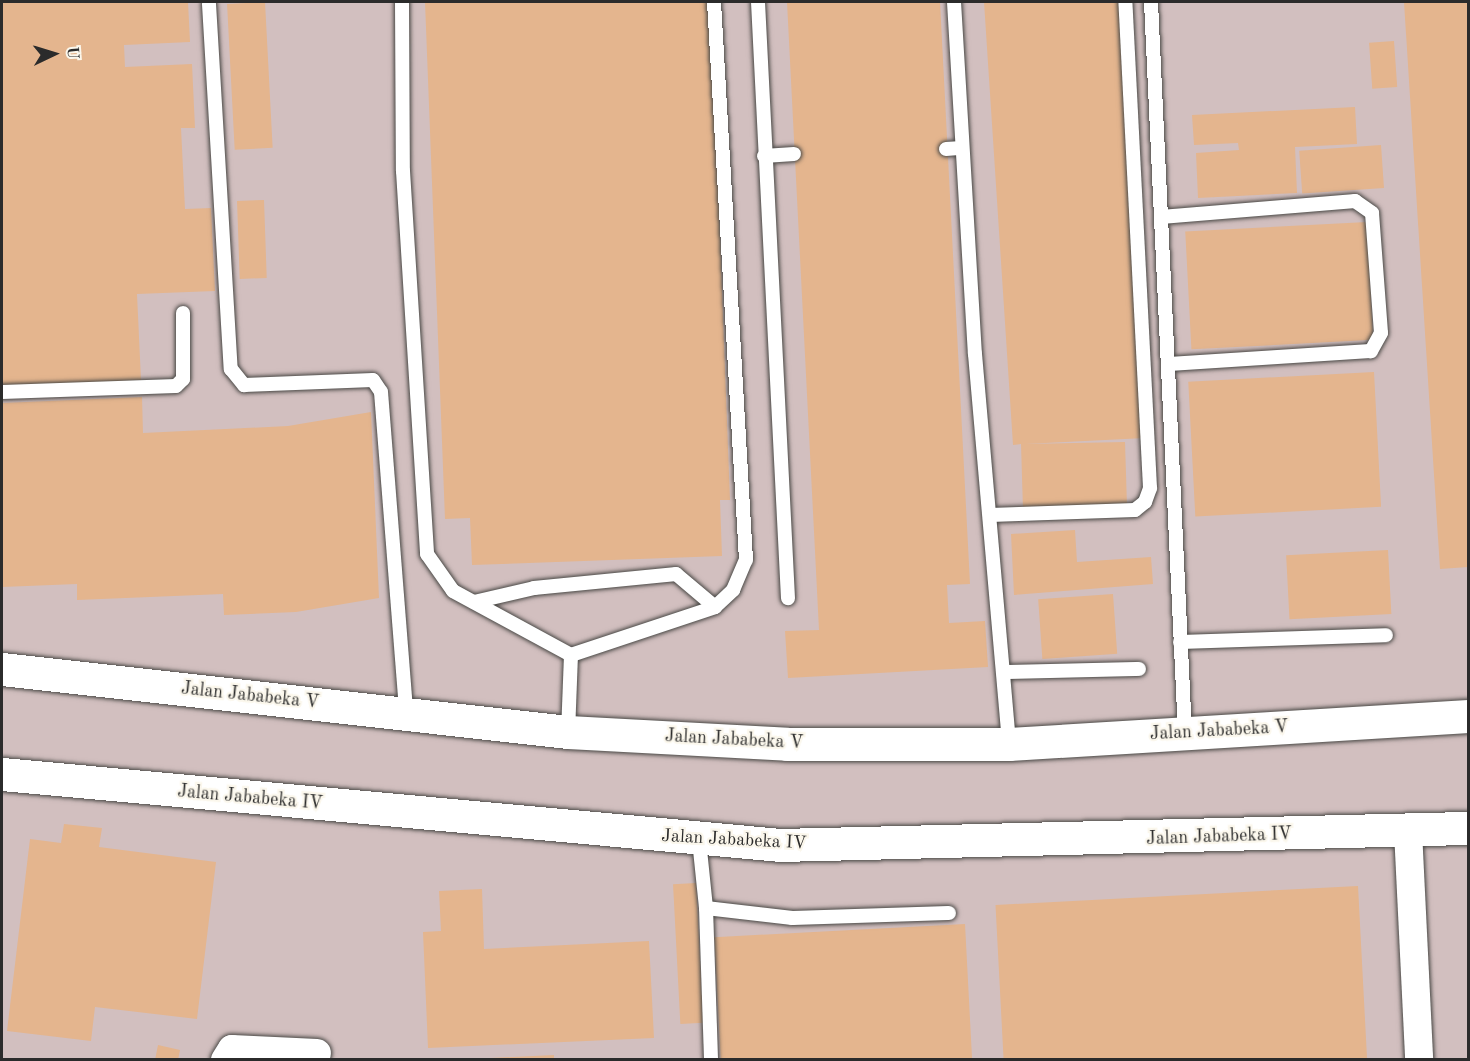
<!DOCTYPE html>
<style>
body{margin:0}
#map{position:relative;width:1470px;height:1061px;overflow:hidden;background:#f6ebd6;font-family:"Old Standard TT",serif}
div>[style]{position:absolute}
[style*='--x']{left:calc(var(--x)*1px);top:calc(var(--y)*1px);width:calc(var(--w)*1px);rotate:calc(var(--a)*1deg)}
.industrial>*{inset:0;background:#d2bfbf;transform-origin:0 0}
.building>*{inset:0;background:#e4b58e;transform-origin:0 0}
.roads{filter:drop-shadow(0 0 2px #494845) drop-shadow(0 0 2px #494845)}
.lane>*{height:14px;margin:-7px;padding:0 7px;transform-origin:7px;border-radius:7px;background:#fff}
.street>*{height:28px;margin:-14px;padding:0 14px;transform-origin:14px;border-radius:14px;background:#fff}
.secondary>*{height:33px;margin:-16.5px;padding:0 16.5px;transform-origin:16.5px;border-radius:16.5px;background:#fff}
span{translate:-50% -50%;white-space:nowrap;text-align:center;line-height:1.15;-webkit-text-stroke:4.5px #fbf7ec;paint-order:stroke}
.street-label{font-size:18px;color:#2b2b2b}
.frame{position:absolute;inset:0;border:3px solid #2b2b2b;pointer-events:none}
.north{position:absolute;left:24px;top:24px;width:60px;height:60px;-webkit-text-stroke:4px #fbf7ec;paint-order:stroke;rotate:86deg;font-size:16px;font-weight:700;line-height:24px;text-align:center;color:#2b2b2b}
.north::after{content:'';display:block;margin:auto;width:21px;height:27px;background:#2b2b2b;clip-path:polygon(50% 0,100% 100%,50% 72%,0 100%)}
</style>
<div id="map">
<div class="industrial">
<i style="left:2px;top:2px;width:1466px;height:1058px"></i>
</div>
<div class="building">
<i style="clip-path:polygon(2px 2px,188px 2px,190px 42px,124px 45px,125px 67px,192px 64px,195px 128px,181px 128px,185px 209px,211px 208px,215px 291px,137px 294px,141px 380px,2px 388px)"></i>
<i style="left:265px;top:2px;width:146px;height:38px;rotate:87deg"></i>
<i style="clip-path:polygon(425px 2px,711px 2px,730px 500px,720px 500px,722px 556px,472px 565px,470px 518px,445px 519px)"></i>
<i style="clip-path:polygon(787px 2px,940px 2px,970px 584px,947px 585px,949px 623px,985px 621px,988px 667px,788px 678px,785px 631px,819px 630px)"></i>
<i style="clip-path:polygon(984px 2px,1121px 2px,1145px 438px,1025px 444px,1125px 442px,1127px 506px,1023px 510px,1021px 444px,1013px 445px)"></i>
<i style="clip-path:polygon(1404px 2px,1468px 2px,1468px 567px,1440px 569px)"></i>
<i style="left:1394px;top:41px;width:46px;height:25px;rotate:86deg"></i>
<i style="clip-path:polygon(1355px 107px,1357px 144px,1295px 147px,1297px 193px,1198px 198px,1196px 153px,1239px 150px,1238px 143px,1194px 145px,1192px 115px)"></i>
<i style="left:1381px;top:145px;width:43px;height:82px;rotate:86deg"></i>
<i style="left:264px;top:200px;width:78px;height:27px;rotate:88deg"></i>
<i style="left:1367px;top:222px;width:118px;height:182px;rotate:87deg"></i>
<i style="left:1374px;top:372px;width:135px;height:186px;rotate:87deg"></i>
<i style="clip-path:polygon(142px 397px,143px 433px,288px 426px,371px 412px,379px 598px,296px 612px,224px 615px,223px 594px,77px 600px,77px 584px,2px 587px,2px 403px)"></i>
<i style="clip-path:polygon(1075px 530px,1077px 562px,1151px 557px,1153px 584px,1014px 595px,1011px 534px)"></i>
<i style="left:1388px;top:550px;width:64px;height:102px;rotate:87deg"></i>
<i style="left:1113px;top:594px;width:60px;height:75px;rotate:86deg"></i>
<i style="clip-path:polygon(64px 824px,102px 828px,99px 847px,216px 862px,197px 1019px,95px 1007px,91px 1041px,7px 1031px,30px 839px,61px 843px)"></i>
<i style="left:696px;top:883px;width:140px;height:23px;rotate:87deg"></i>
<i style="left:1358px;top:886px;width:174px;height:363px;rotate:87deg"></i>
<i style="clip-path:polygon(482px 889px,484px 949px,649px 941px,654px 1038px,428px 1048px,423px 932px,441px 931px,439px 891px)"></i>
<i style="left:965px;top:924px;width:136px;height:251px;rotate:87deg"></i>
<i style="clip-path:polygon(158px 1045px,180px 1050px,178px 1060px,155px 1060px)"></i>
<i style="clip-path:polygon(554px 1055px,554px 1060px,491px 1060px,491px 1058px)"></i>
</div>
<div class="roads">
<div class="lane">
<i style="--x:402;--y:2;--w:169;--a:89.7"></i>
<i style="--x:403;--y:171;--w:384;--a:86.4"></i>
<i style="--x:427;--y:554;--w:45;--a:54.9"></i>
<i style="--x:453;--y:591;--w:134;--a:28.5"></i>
<i style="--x:571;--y:655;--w:77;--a:92.2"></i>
<i style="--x:758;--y:2;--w:597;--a:87.12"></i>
<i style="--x:954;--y:2;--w:353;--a:86.6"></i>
<i style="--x:975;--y:354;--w:391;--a:85"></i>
<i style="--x:1151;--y:2;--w:732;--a:87.34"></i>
<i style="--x:209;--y:4;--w:366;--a:86.6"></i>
<i style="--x:231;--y:369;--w:21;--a:51"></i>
<i style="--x:244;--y:385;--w:129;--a:-2.2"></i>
<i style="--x:373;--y:380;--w:14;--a:56"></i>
<i style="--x:381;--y:392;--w:322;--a:85.5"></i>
<i style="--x:946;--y:149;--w:16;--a:-4"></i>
<i style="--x:764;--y:156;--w:30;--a:-4"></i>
<i style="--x:1161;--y:217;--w:195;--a:-4.7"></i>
<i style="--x:1355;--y:201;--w:21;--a:35"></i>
<i style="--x:1372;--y:213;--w:120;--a:85.7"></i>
<i style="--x:1381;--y:333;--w:21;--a:119"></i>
<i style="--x:1371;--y:351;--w:203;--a:176.3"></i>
<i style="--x:2;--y:392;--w:174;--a:-2"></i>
<i style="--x:176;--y:386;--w:10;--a:-45"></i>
<i style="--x:183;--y:379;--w:66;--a:-90"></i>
<i style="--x:990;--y:515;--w:145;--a:-2"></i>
<i style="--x:1135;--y:510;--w:13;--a:-39"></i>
<i style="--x:1145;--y:502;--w:15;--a:-70"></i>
<i style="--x:1150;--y:488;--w:487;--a:-92.9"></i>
<i style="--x:474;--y:602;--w:62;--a:-13.1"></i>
<i style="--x:534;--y:588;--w:143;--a:-5.6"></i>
<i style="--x:676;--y:574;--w:51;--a:40.2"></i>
<i style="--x:1180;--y:642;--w:206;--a:-1.9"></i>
<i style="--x:571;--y:655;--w:152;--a:-18.4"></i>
<i style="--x:715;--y:607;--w:25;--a:-43"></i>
<i style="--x:733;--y:590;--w:33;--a:-67"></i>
<i style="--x:746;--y:560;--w:559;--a:-93.28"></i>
<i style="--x:1004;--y:672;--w:135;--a:-1.3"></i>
<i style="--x:699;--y:840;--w:68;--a:84.1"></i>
<i style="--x:706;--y:908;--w:87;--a:6.6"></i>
<i style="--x:792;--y:918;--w:157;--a:-1.8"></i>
<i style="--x:706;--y:908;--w:152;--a:88.1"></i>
</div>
<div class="street">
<i style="--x:1408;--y:831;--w:229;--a:87.2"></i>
<i style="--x:225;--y:1060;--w:13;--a:-58"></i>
<i style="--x:232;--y:1049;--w:85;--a:2.7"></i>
</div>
<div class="secondary">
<i style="--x:2;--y:669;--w:569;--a:6.35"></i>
<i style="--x:568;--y:732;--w:219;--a:3.1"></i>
<i style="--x:787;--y:744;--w:222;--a:0"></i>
<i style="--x:1009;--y:744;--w:460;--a:-3.5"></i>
<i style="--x:2;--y:774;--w:781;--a:5.21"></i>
<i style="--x:780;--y:845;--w:688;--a:-1.42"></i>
</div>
</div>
<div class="street-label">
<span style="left:250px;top:696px;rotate:6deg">Jalan Jababeka V</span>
<span style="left:1219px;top:731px;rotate:-3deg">Jalan Jababeka V</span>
<span style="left:734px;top:740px;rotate:3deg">Jalan Jababeka V</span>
<span style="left:250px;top:798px;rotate:5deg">Jalan Jababeka IV</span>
<span style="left:1219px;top:837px;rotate:-2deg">Jalan Jababeka IV</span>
<span style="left:734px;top:840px;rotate:3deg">Jalan Jababeka IV</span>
</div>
<div class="frame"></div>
<div class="north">U</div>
</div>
